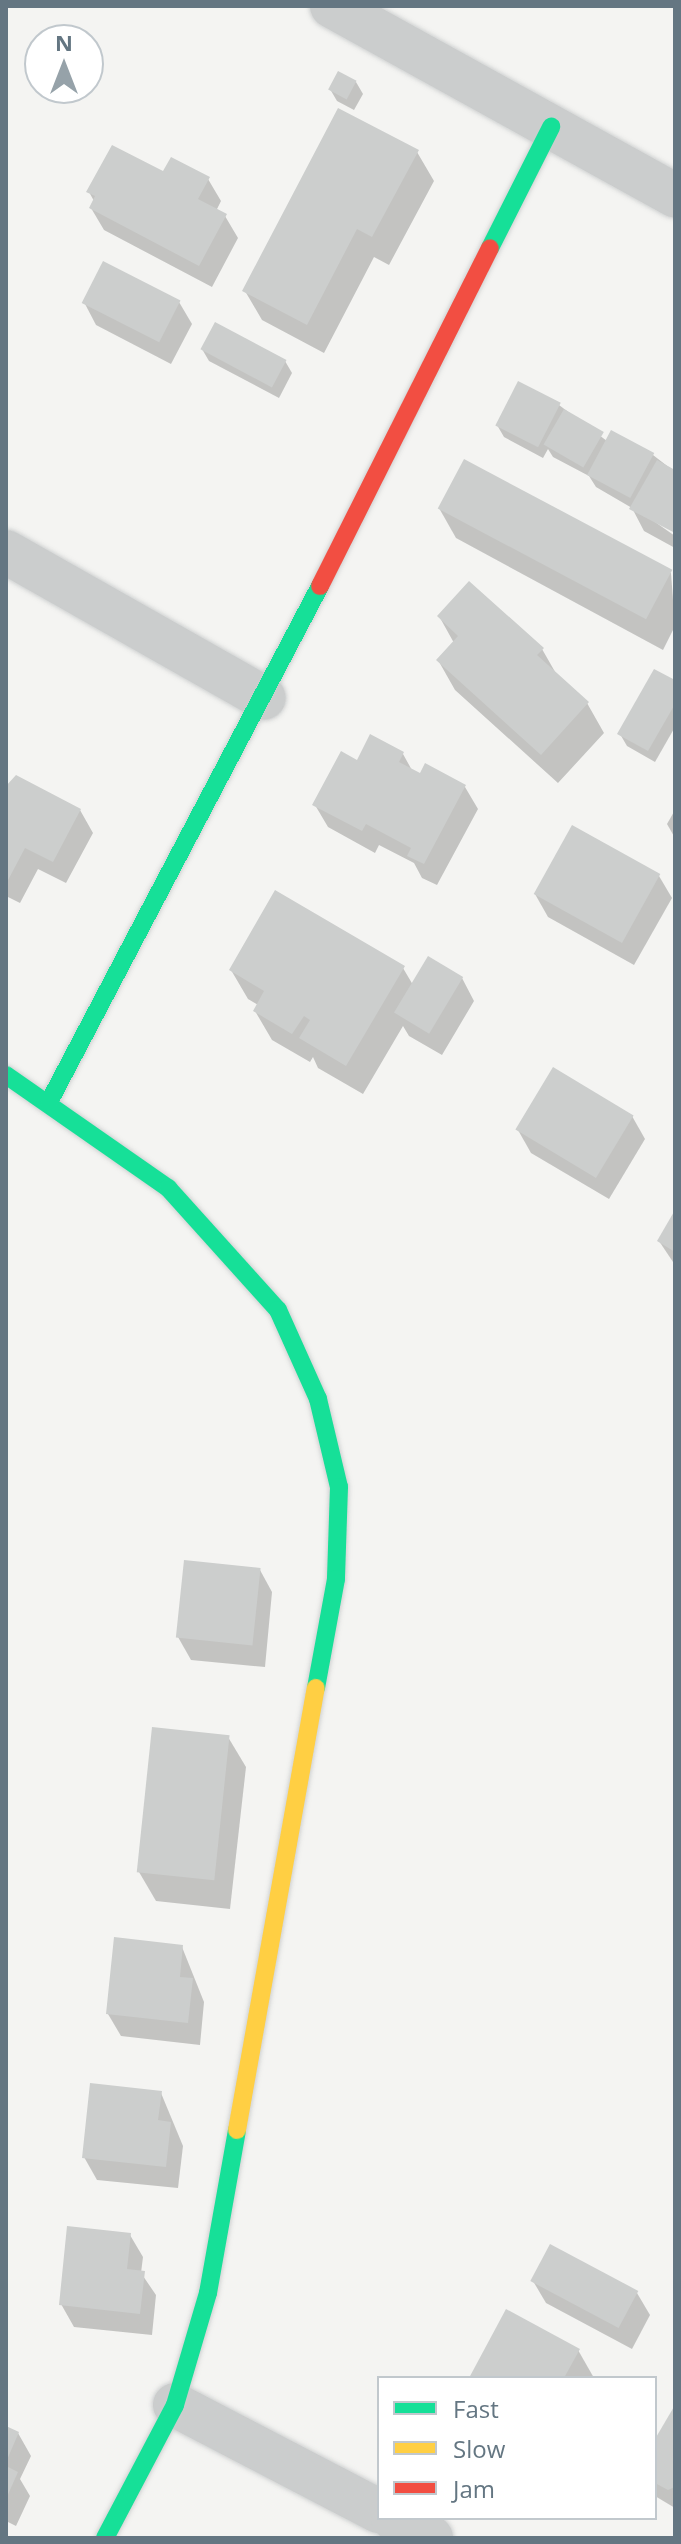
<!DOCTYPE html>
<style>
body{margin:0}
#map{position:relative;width:681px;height:2544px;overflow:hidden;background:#f4f4f2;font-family:"Open Sans",sans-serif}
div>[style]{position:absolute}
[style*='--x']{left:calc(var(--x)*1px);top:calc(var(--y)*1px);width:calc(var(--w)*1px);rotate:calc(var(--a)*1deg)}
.shadow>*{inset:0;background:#0003}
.building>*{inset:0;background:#cccecd;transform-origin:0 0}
.roads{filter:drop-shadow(0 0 2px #d0d2d2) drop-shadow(0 0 2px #d0d2d2)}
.street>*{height:44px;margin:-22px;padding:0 22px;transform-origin:22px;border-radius:22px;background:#cbcdcd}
.fast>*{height:18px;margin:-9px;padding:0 9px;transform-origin:9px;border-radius:9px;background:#16e098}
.slow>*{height:18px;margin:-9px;padding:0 9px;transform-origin:9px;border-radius:9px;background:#ffcf43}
.jam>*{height:18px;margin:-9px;padding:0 9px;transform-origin:9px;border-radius:9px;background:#f24e42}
span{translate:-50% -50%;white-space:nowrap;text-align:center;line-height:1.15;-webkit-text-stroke:8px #fff;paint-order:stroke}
.frame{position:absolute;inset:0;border:8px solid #647682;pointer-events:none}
.legend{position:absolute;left:377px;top:2376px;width:280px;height:144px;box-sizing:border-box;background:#fff;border:2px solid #c1c8cd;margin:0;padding:10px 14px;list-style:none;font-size:24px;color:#647682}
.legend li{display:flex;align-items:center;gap:16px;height:40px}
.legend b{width:40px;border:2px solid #c1c8cd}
.north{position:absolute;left:24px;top:24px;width:80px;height:80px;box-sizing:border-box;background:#fff;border:2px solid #c1c8cd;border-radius:50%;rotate:0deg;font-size:22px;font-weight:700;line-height:32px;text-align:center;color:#647682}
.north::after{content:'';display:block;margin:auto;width:28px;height:36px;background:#96a2a9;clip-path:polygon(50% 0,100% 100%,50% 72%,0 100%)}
</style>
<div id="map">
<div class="shadow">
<i style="clip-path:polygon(356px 82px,363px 94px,354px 110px,337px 101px,330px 89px)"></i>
<i style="clip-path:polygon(417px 152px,434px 181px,389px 265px,374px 257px,324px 353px,262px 320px,245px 291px)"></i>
<i style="clip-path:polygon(164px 174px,208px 179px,221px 201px,216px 211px,225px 216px,238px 238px,212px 287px,104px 230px,91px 208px,94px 201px,89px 192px)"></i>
<i style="clip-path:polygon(84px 302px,179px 302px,192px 324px,171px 364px,96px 325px)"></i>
<i style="clip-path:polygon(202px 349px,285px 361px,292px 373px,279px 398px,209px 361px)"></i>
<i style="clip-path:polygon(559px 405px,607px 441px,653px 455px,675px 472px,675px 531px,648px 517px,675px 536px,675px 548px,644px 531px,632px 508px,596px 487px,589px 476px,553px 457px,548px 449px,543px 458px,504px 437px,497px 425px)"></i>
<i style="clip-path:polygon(439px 508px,671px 573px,675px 626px,663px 650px,456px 538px)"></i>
<i style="clip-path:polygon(439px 616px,542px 649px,558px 677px,587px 703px,604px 733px,558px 783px,455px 690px,438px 660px,454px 643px)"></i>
<i style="clip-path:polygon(675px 683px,675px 727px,655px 762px,627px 746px,620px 734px)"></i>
<i style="clip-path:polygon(403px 754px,413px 772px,465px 787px,478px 809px,437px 885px,422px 878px,414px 863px,379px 845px,375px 853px,328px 827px,315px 805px,358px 762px)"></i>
<i style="clip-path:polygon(6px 789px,80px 810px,93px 833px,66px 883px,38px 869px,20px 903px,6px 896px)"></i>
<i style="clip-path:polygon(675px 810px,675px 838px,667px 824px)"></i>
<i style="clip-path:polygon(659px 876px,672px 898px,634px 965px,548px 917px,535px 894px)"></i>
<i style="clip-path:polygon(403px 968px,413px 985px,462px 978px,474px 1001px,442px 1055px,409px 1036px,403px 1026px,363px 1094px,318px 1068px,313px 1057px,310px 1062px,272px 1040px,255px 1011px,258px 1005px,248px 999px,231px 970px)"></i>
<i style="clip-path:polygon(632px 1116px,645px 1139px,609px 1199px,531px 1153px,518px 1130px)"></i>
<i style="clip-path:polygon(675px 1214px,675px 1265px,659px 1241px)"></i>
<i style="clip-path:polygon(260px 1570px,272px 1592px,265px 1667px,191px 1660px,178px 1637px)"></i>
<i style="clip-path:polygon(228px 1737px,246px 1767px,230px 1909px,156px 1901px,139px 1872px)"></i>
<i style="clip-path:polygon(182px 1947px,204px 2002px,200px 2045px,121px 2036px,108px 2014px)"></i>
<i style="clip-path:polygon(161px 2093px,183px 2146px,178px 2188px,97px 2180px,84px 2157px)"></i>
<i style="clip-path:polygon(130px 2235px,143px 2257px,141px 2273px,156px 2295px,152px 2335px,74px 2327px,61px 2304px)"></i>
<i style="clip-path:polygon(533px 2281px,637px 2293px,650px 2315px,632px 2349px,546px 2303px)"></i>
<i style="clip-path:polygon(578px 2350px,594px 2378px,471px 2378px)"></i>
<i style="clip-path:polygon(675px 2409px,675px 2508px,655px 2496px,655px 2443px)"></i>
<i style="clip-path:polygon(6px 2428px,18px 2433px,31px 2456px,20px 2479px,30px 2496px,16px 2526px,6px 2521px)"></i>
</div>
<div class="building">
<i style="left:338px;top:71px;width:21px;height:21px;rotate:28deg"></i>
<i style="clip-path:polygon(338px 108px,419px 150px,372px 237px,357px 229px,307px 325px,242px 291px)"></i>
<i style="clip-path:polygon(112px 145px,163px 171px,171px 157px,210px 177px,198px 199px,227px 214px,199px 266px,89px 208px,95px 196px,86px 192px)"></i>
<i style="left:103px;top:261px;width:87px;height:47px;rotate:27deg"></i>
<i style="left:215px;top:322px;width:81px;height:31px;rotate:28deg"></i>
<i style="left:518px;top:381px;width:48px;height:50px;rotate:27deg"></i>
<i style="left:564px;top:409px;width:46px;height:41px;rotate:30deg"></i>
<i style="left:611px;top:430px;width:49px;height:51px;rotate:28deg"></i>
<i style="left:464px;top:459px;width:236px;height:56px;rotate:28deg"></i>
<i style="clip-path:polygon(657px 460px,675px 470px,675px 533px,629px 509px)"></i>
<i style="clip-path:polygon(469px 581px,544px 648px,537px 655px,589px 702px,541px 755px,436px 660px,458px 636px,437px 616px)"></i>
<i style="clip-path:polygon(654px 669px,675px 680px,675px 704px,648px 751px,617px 734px)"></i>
<i style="clip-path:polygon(370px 734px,404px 752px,399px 762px,420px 773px,425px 763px,466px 785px,424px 864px,407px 856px,411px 848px,366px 824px,362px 831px,312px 805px,341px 751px,357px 760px)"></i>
<i style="clip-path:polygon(16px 775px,81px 809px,53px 862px,25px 848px,6px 884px,6px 786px)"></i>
<i style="left:572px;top:825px;width:101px;height:79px;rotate:29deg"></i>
<i style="clip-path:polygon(275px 890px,405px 966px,346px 1066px,299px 1038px,310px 1020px,304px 1016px,292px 1034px,253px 1011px,264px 991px,229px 970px)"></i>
<i style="left:428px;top:956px;width:41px;height:66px;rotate:31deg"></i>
<i style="left:553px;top:1067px;width:94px;height:73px;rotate:31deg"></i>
<i style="clip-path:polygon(675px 1210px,675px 1252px,657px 1241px)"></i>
<i style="left:184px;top:1560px;width:77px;height:78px;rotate:6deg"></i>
<i style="left:152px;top:1727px;width:78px;height:146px;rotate:6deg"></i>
<i style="clip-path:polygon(114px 1937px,183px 1945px,180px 1977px,193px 1978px,188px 2023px,106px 2014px)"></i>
<i style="clip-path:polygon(90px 2083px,162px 2091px,158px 2120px,171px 2122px,166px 2167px,82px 2158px)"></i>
<i style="clip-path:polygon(67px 2226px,131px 2233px,127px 2269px,145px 2271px,140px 2314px,59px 2305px)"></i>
<i style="left:550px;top:2244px;width:100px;height:42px;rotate:28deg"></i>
<i style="clip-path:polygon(506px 2309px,580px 2349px,564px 2378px,469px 2378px)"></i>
<i style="clip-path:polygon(675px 2405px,675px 2487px,668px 2490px,655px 2483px,655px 2439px)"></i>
<i style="clip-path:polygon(6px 2426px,19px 2432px,6px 2462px)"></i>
<i style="clip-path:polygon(6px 2466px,18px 2472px,6px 2499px)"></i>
</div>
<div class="roads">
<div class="street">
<i style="--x:332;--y:6;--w:392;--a:28.9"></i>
<i style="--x:6;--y:552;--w:296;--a:29.5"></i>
<i style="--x:175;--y:2405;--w:230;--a:27.5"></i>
<i style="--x:393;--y:2518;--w:43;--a:27.8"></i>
</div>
<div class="fast">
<i style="--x:490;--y:248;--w:136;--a:-63.2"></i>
<i style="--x:6;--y:1075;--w:198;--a:34.9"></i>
<i style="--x:168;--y:1188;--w:164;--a:48"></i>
<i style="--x:278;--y:1310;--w:98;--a:65.8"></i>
<i style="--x:318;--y:1399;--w:90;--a:76.6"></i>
<i style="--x:339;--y:1487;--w:92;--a:91.9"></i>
<i style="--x:336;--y:1579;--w:111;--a:100.4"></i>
<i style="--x:49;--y:1102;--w:583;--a:-62.29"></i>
<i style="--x:105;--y:2538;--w:150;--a:-62.2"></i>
<i style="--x:175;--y:2405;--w:117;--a:-73.6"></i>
<i style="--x:208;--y:2293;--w:166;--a:-79.9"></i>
</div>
<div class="slow">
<i style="--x:237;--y:2130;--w:449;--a:-79.9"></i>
</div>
<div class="jam">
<i style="--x:320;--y:586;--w:378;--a:-63.3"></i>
</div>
</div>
<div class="frame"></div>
<ul class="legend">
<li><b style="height:10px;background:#16e098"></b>Fast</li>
<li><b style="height:10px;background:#ffcf43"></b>Slow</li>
<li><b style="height:10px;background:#f24e42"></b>Jam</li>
</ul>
<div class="north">N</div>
</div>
